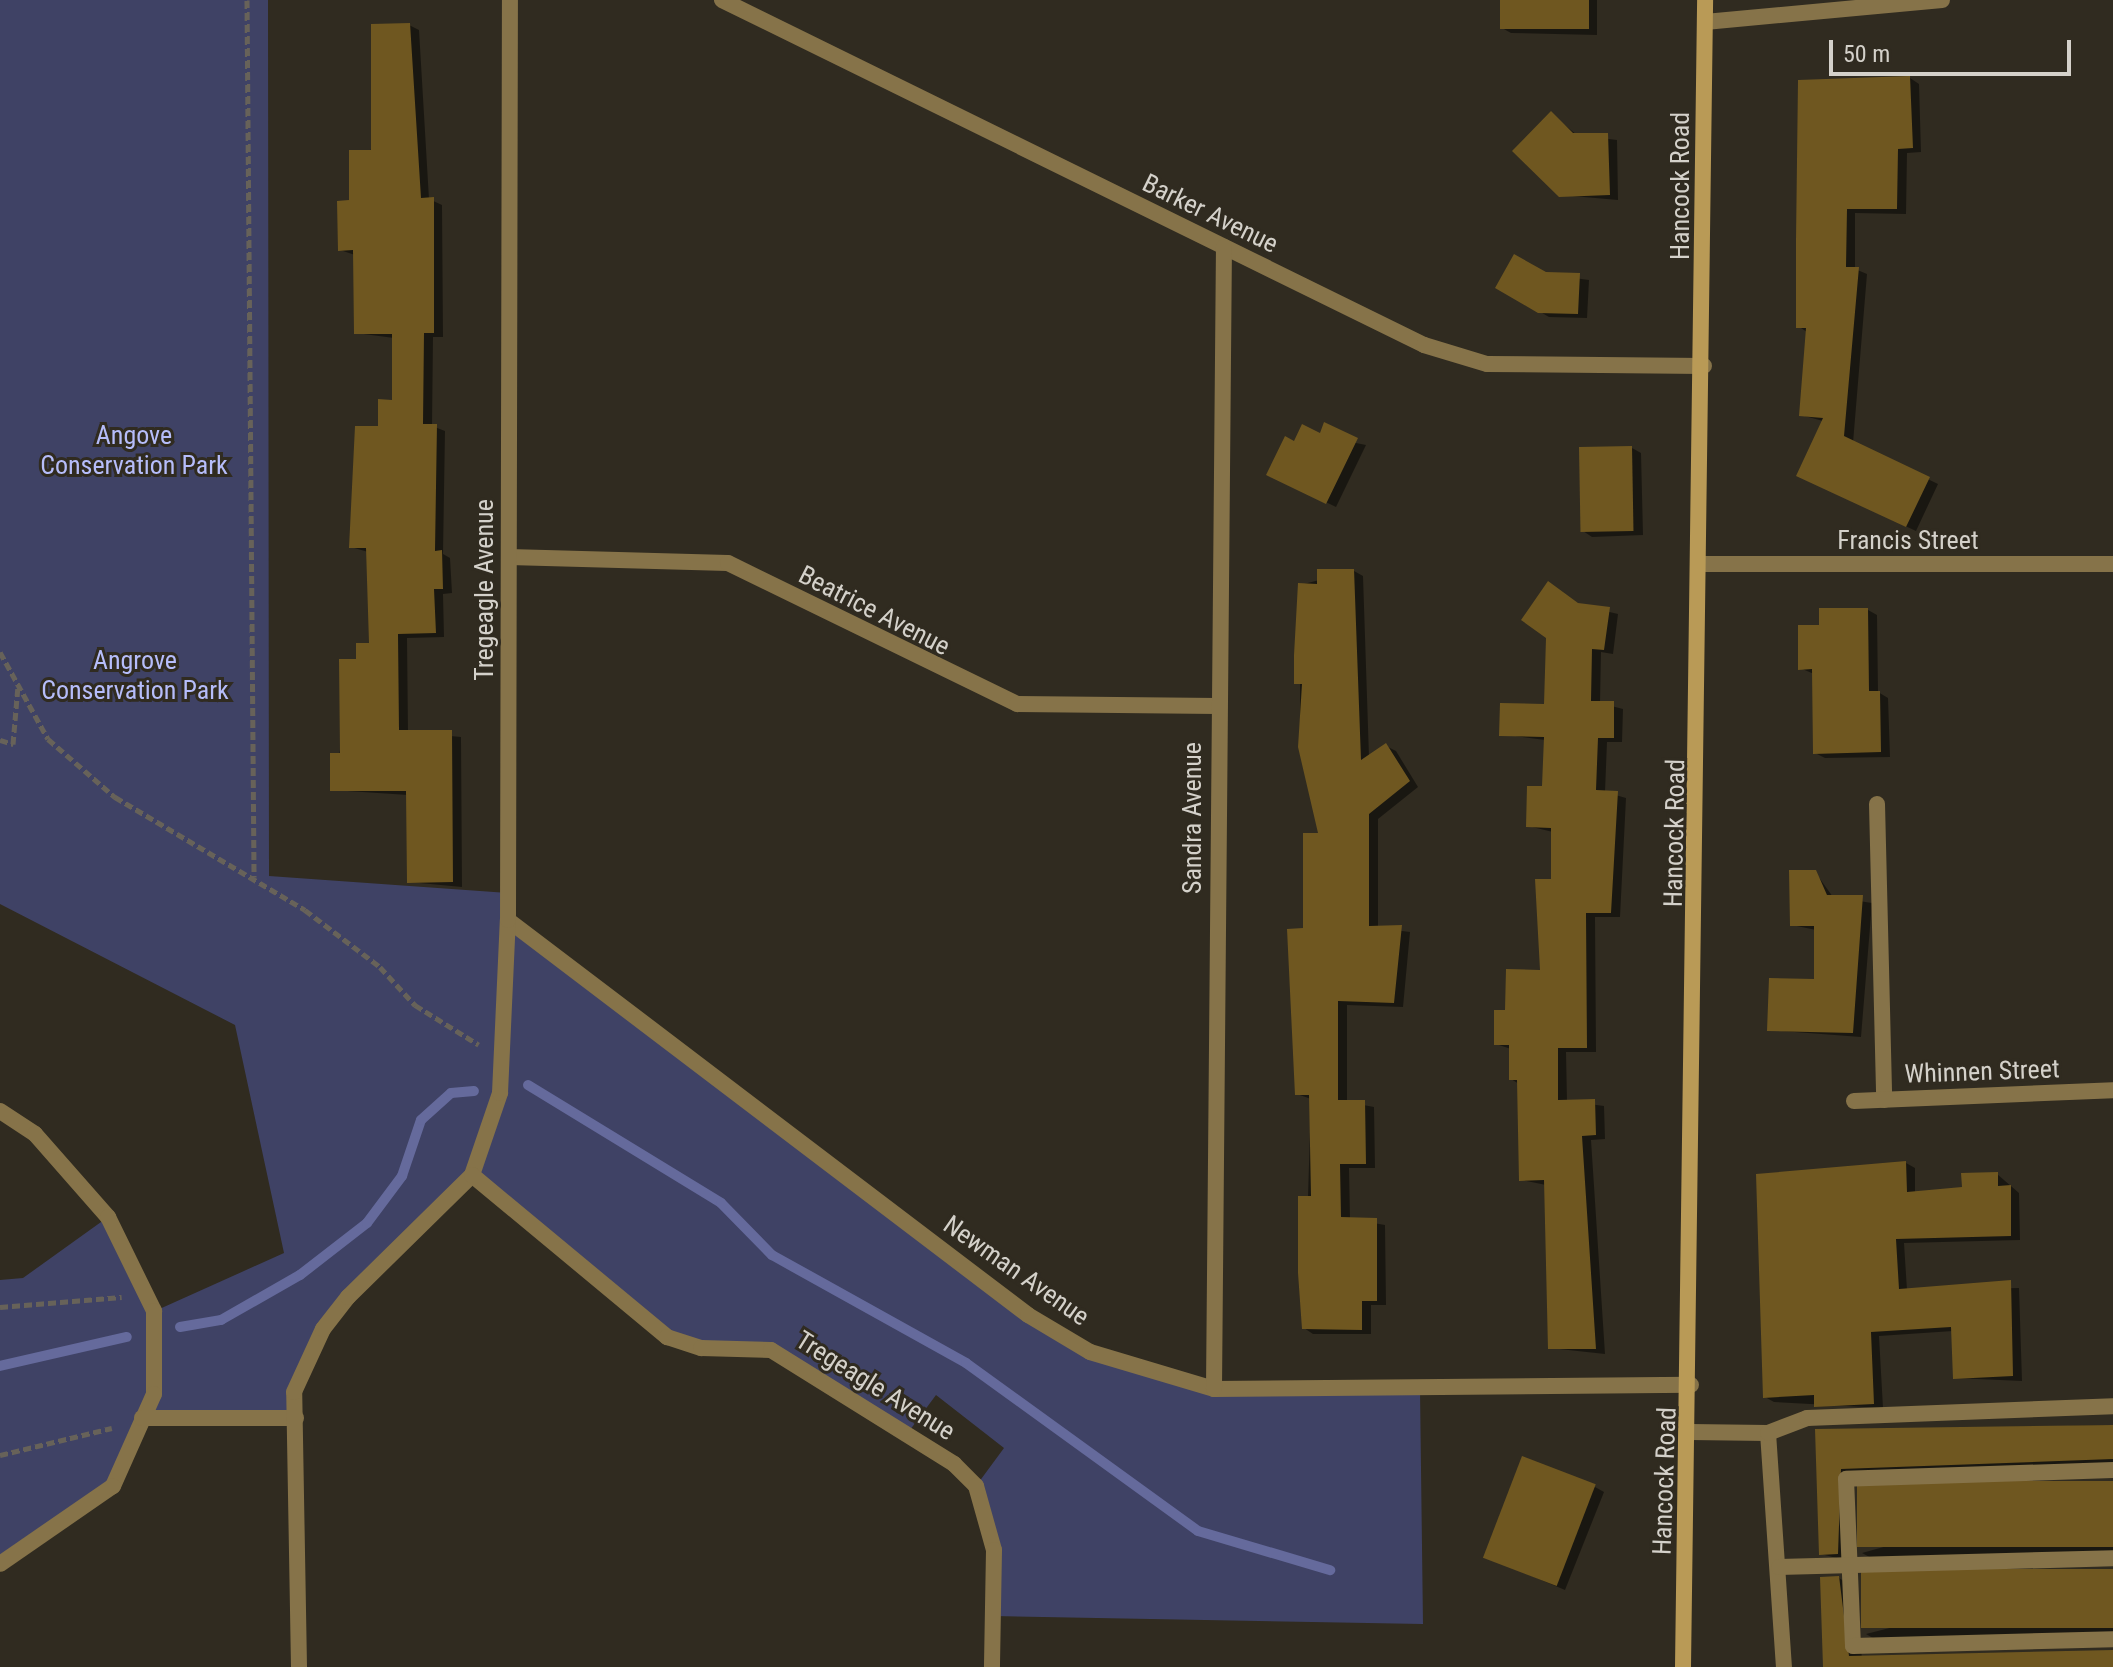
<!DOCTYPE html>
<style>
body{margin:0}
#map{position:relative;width:2113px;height:1667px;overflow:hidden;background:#302b20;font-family:"Roboto Condensed",sans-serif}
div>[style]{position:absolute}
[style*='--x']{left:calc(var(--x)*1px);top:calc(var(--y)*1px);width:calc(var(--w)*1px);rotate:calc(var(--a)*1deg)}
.green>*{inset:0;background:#3f4265}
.shadow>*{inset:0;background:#0007}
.stream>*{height:10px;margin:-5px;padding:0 5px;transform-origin:5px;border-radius:5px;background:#656a9c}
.building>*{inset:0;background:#6f5720;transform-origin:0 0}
.path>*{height:5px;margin-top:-2.5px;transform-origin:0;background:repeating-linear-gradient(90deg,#676259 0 8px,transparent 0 12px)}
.lane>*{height:16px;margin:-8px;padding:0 8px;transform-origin:8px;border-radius:8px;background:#867349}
.street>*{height:16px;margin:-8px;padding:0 8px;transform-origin:8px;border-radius:8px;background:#867349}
.secondary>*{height:16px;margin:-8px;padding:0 8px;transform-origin:8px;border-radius:8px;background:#b99a56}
span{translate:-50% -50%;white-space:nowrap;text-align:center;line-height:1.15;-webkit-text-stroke:6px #302b20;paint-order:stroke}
.street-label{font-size:26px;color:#d4d1ca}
.park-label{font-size:26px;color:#b6bdfa}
.scale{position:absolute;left:1829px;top:40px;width:242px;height:36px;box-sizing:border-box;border:4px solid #d4d1ca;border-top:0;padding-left:10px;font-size:24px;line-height:28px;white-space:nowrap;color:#d4d1ca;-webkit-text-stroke:6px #302b20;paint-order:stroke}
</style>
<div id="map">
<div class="green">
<i style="clip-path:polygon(0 0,268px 0,269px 876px,508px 893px,507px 920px,1090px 1352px,1214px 1389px,1420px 1389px,1423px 1624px,993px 1616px,994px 1550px,976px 1486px,1004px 1448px,936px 1395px,907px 1434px,797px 1363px,667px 1337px,472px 1175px,348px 1297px,294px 1392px,296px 1418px,143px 1418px,113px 1486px,0 1563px,0 1280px,23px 1278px,108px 1217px,155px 1311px,284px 1253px,235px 1025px,0 904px)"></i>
</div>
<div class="shadow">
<i style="clip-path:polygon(1502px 0,1597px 0,1597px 35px,1511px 33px,1502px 28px)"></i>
<i style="clip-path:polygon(409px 25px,419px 30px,429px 199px,442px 205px,443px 337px,433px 337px,432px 426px,445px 431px,443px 554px,450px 558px,452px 593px,443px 594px,444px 637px,407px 638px,408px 732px,461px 737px,462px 887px,409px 882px,408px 795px,332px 790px,358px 661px,371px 644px,368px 552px,351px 547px,380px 428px,394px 402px,394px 338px,356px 333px,355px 255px,340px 250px)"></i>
<i style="clip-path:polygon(1910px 78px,1919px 84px,1921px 152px,1907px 153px,1906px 214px,1855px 213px,1855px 269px,1867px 274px,1853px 443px,1938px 484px,1916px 531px,1807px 480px,1823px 421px,1801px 415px,1807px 332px,1798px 326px,1800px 82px)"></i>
<i style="clip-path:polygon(1551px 114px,1577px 135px,1617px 140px,1618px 200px,1561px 195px)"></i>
<i style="clip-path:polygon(1545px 274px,1589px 280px,1587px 318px,1549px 317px,1497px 287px)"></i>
<i style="clip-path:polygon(1321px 436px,1366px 445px,1336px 507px,1278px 479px,1295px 443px)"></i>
<i style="clip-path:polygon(1632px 448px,1641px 453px,1643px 535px,1592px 537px,1583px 531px)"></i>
<i style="clip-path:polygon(1354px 571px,1363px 576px,1369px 757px,1386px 746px,1396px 751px,1418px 787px,1378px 819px,1378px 928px,1410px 932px,1403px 1007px,1347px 1005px,1347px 1102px,1374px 1107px,1375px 1168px,1349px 1168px,1350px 1219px,1385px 1225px,1386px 1305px,1371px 1305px,1371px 1334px,1313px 1334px,1304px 1328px,1311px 1099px,1297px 1094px,1305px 930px,1321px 835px,1300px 747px,1300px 585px)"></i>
<i style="clip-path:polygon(1580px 605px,1618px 614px,1613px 654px,1601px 652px,1600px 703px,1623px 709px,1622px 742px,1607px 742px,1605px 792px,1626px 798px,1620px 917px,1595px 917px,1596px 1052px,1566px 1052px,1567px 1101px,1604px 1106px,1605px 1139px,1591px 1140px,1605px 1354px,1550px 1348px,1546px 1185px,1521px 1180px,1519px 1084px,1511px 1079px,1511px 1049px,1496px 1044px,1507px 1012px,1542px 972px,1553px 881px,1553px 832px,1528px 826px,1544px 789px,1545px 740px,1501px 734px,1546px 706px)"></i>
<i style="clip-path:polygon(1868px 610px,1877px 615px,1878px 692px,1888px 698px,1890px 757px,1825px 758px,1815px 753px,1814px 674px,1800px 668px)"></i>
<i style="clip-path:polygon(1815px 872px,1833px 897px,1872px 903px,1861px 1037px,1769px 1030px,1816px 981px,1816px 930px,1792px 925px)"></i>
<i style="clip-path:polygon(1906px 1163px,1915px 1168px,1915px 1193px,1964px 1189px,1997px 1174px,2019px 1193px,2020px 1240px,1904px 1243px,1907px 1290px,2019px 1288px,2022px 1381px,1955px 1378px,1953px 1331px,1879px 1336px,1883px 1408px,1774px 1402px,1765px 1397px)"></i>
<i style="clip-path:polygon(2113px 1425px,2113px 1471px,1860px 1475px,1849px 1488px,1852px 1562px,1821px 1554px,1817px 1431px)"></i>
<i style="clip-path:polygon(2113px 1483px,2113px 1555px,1877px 1561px,1862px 1553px)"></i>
<i style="clip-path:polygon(1595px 1487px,1604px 1492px,1565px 1590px,1484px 1556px)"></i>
<i style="clip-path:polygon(2113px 1571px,2113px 1636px,1880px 1642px,1866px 1634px)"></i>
<i style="clip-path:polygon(1839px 1578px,1853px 1587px,1862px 1658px,2113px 1652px,2113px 1667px,1825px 1667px)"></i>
</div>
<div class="stream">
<i style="--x:528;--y:1085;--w:226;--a:31.4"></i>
<i style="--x:721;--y:1203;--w:73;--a:45.6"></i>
<i style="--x:772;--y:1255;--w:222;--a:29.1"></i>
<i style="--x:966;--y:1363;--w:286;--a:35.9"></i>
<i style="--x:1198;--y:1531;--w:138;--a:16.5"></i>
<i style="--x:180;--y:1327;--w:42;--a:-9.7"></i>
<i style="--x:221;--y:1320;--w:91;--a:-29.7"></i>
<i style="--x:300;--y:1275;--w:85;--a:-37.8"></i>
<i style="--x:367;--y:1223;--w:59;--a:-53.3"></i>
<i style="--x:402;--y:1176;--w:59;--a:-71.3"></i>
<i style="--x:421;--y:1120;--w:40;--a:-42"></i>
<i style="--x:451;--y:1093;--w:23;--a:-5"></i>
<i style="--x:0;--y:1366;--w:130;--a:-12.9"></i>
</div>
<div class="building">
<i style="left:1500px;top:0;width:89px;height:29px"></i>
<i style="clip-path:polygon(410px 23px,421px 198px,434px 197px,434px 333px,424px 333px,423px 424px,437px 424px,435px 551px,442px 550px,443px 589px,434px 589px,436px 633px,398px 634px,399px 730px,452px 730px,453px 882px,407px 883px,406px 791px,330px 791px,330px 753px,340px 753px,339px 659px,356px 659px,356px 643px,369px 643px,366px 548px,349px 548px,355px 426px,378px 426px,378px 399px,392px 400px,392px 334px,354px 334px,353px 250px,338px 251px,337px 201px,349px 200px,349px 150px,371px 150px,371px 24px)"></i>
<i style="clip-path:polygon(1910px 76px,1913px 148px,1898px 149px,1897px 209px,1847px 209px,1846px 267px,1859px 267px,1844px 436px,1930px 477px,1906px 527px,1796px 476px,1823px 418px,1799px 416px,1806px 328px,1796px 328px,1796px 240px,1798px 80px)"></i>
<i style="clip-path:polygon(1551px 111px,1573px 133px,1608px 133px,1610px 195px,1559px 197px,1512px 151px)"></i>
<i style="clip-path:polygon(1514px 254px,1546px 272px,1580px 273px,1578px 314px,1538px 313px,1495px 288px)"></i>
<i style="clip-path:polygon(1324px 422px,1358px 438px,1326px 504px,1266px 475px,1285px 436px,1294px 441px,1302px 424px,1320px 433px)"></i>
<i style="left:1632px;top:446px;width:85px;height:53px;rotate:89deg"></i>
<i style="clip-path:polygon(1317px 569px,1354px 569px,1361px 760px,1386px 743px,1410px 781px,1369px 814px,1369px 926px,1402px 925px,1394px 1003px,1338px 1001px,1338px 1100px,1365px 1100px,1366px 1164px,1340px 1164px,1341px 1217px,1377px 1218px,1377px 1301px,1362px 1301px,1362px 1330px,1302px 1329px,1298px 1273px,1298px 1196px,1311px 1196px,1309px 1095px,1295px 1095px,1287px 929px,1303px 928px,1303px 833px,1318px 833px,1298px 747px,1302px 684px,1294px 684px,1294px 655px,1298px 583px,1317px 584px)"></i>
<i style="clip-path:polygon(1548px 581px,1578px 603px,1610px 607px,1604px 650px,1592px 649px,1591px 701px,1614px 701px,1614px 738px,1598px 738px,1596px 790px,1618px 791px,1611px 913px,1586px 913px,1587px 1048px,1558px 1048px,1558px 1100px,1595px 1099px,1596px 1135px,1582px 1136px,1596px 1349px,1548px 1349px,1544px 1180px,1519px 1181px,1517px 1080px,1509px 1080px,1509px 1045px,1494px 1045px,1494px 1010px,1505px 1010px,1506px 969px,1540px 970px,1535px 879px,1551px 879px,1551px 828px,1526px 827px,1527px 786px,1542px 786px,1544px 737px,1499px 736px,1500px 703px,1544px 704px,1546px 638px,1521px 620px)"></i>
<i style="clip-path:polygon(1819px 608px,1868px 608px,1869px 691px,1880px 691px,1881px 752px,1813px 754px,1812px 669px,1798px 670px,1798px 625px,1819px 625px)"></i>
<i style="clip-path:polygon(1789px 870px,1816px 870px,1827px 895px,1863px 895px,1853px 1033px,1767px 1031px,1769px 978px,1814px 979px,1814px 926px,1790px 926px)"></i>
<i style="clip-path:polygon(1906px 1161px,1907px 1192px,1962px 1187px,1961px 1173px,1998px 1172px,1998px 1186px,2011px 1185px,2011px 1236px,1896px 1239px,1899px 1289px,2011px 1280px,2013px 1376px,1953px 1379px,1951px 1327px,1871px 1332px,1874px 1404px,1814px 1407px,1814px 1395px,1763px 1398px,1756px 1174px)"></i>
<i style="clip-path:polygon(2113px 1425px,2113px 1459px,1841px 1469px,1838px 1554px,1819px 1555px,1815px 1429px)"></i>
<i style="left:1522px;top:1456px;width:79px;height:109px;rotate:21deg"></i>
<i style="left:2113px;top:1481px;width:66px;height:256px;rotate:90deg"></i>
<i style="left:2113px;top:1569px;width:59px;height:252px;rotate:90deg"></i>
<i style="clip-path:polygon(1839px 1576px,1849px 1656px,2113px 1650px,2113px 1667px,1823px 1667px,1820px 1577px)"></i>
</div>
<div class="path">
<i style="--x:247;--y:0;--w:877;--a:89.54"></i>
<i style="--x:0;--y:652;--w:99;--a:61.1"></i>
<i style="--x:48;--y:739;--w:89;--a:40.9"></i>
<i style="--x:115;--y:797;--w:221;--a:30.7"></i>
<i style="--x:305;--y:910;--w:94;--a:37.2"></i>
<i style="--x:380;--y:967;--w:52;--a:47.4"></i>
<i style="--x:415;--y:1005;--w:75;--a:32"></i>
<i style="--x:0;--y:740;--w:14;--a:17"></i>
<i style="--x:13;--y:744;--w:58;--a:-85.1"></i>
<i style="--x:0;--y:1307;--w:122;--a:-4.7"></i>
<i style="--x:0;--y:1455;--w:115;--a:-13.6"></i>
</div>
<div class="lane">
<i style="--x:1877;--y:804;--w:296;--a:88.6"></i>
<i style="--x:1690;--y:1432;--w:78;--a:0.7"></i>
<i style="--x:1768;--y:1433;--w:235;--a:86.1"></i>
<i style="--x:1768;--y:1433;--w:42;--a:-21"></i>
<i style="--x:1807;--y:1418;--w:306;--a:-2.2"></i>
<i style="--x:2113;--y:1470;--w:267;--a:178.1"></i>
<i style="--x:1846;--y:1479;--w:167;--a:87.6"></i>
<i style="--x:1853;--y:1646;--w:260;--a:-1.5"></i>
<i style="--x:1779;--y:1567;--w:334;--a:-1.5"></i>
</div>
<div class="street">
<i style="--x:722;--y:0;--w:782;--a:26.17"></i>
<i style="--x:1424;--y:345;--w:66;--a:16.8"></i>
<i style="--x:1487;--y:364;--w:217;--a:0.5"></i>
<i style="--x:1705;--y:22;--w:238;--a:-5.3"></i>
<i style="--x:509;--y:557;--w:219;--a:1.6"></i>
<i style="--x:728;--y:563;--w:322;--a:26"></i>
<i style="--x:1017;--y:704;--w:201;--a:0.6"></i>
<i style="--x:1702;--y:564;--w:411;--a:0"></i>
<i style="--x:508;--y:920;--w:653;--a:37.22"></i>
<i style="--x:1028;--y:1315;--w:72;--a:30.8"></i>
<i style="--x:1090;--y:1352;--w:129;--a:16.6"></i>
<i style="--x:1214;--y:1389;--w:477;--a:-0.5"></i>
<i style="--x:1854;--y:1101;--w:259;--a:-2.4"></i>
<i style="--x:0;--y:1111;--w:42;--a:33.3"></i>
<i style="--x:35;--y:1134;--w:111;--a:48.7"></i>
<i style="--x:108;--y:1217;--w:105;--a:63.9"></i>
<i style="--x:154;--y:1311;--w:83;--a:90"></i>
<i style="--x:154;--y:1394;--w:101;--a:114"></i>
<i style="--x:113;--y:1486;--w:137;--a:145.4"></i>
<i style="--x:472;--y:1175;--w:87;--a:-71.1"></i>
<i style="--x:500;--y:1093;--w:173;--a:-87.4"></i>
<i style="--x:508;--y:920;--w:920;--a:-89.88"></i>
<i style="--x:1214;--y:1389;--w:1142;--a:-89.5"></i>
<i style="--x:142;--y:1418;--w:154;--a:0"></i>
<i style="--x:299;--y:1667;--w:275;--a:-91"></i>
<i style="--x:294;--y:1392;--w:69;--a:-65.3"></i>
<i style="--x:323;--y:1329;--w:41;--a:-52"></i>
<i style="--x:348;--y:1297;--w:174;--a:-44.5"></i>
<i style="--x:472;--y:1175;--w:254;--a:39.7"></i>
<i style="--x:667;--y:1337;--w:36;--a:18"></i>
<i style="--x:701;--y:1348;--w:70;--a:1.6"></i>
<i style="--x:771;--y:1350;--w:216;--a:31.9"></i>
<i style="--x:954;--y:1464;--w:31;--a:45"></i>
<i style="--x:976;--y:1486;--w:66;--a:74.3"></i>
<i style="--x:994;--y:1550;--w:117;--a:91"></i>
</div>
<div class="secondary">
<i style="--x:1683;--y:1667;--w:1667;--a:-89.24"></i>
</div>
<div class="street-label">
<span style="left:1681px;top:186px;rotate:-90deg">Hancock Road</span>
<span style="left:1210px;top:214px;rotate:26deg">Barker Avenue</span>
<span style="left:1908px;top:541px">Francis Street</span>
<span style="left:485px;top:590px;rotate:-90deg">Tregeagle Avenue</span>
<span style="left:874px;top:611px;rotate:27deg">Beatrice Avenue</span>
<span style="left:1193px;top:818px;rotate:-90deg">Sandra Avenue</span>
<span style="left:1675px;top:833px;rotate:-89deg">Hancock Road</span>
<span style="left:1982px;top:1072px;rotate:-2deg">Whinnen Street</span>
<span style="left:1016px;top:1271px;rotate:35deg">Newman Avenue</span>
<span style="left:875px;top:1386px;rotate:32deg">Tregeagle Avenue</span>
<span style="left:1665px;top:1481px;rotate:-88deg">Hancock Road</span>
</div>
<div class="park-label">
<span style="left:134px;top:451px">Angove<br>Conservation Park</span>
<span style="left:135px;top:676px">Angrove<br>Conservation Park</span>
</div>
<div class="scale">50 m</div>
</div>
